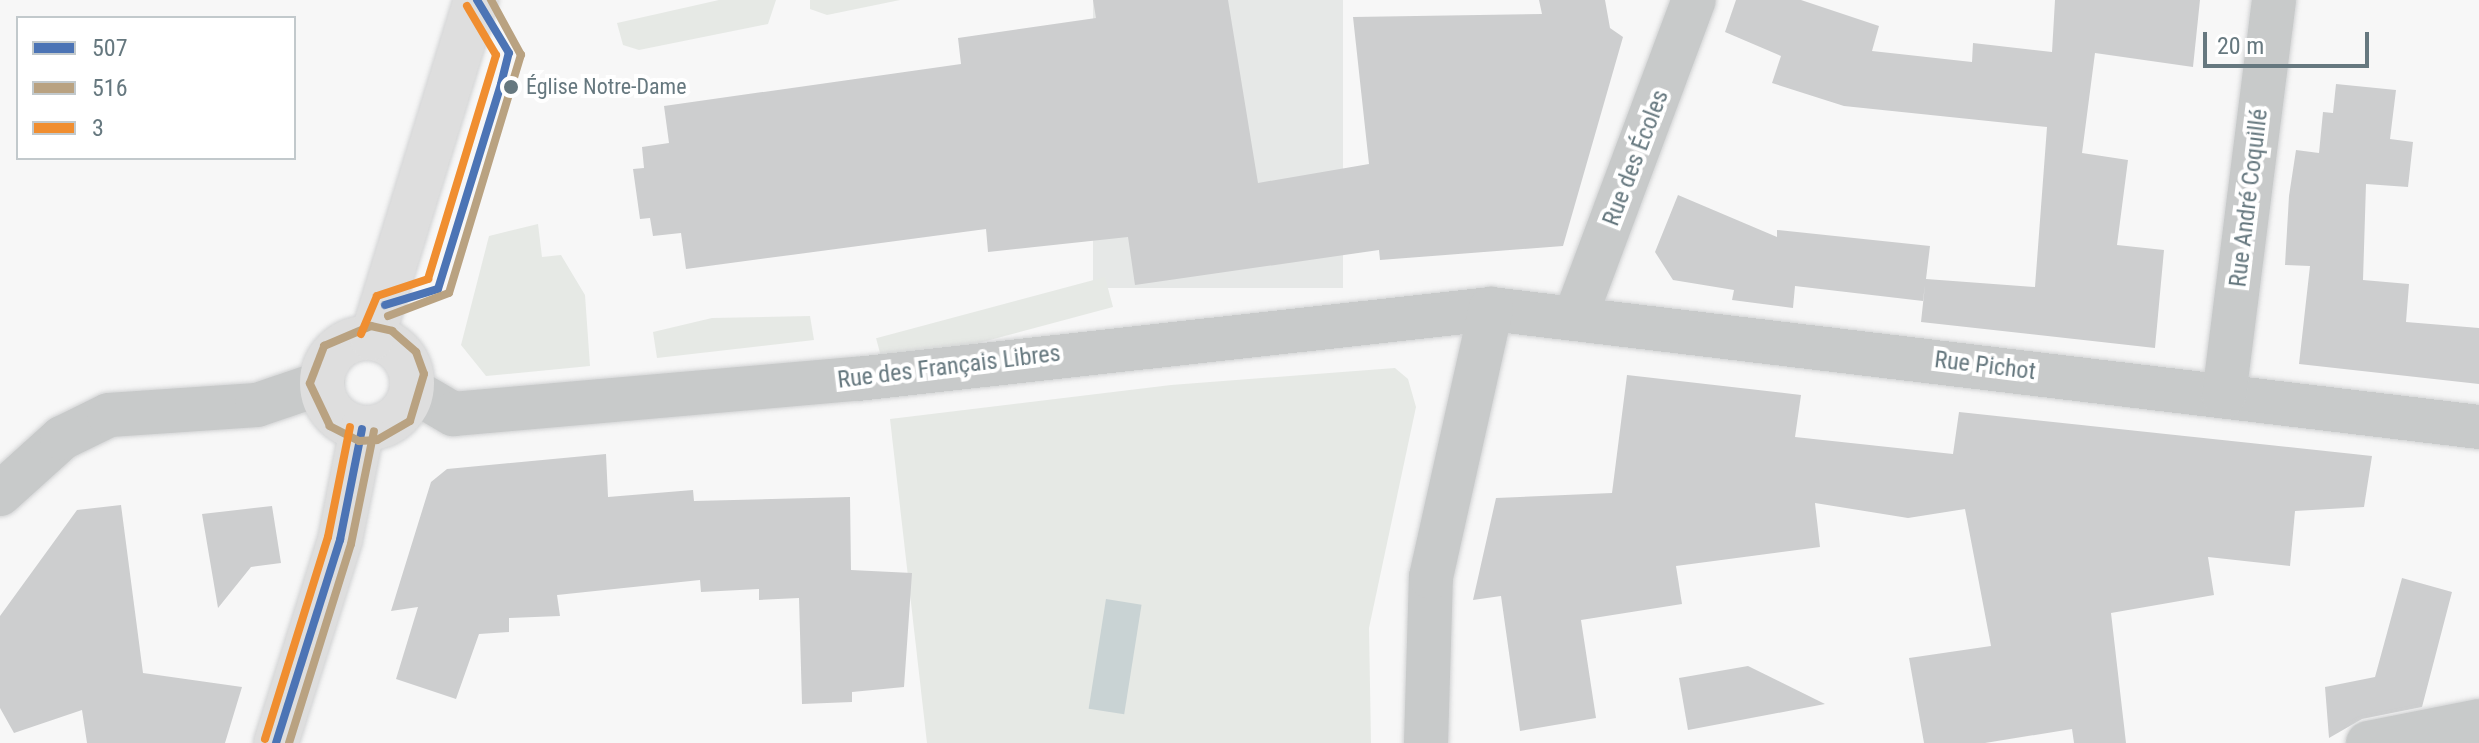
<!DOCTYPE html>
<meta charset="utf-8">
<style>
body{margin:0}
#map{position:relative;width:2479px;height:743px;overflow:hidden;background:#f7f7f7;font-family:"Roboto Condensed",sans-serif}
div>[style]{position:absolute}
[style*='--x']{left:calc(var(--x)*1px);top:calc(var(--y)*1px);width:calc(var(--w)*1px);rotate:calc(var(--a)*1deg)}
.built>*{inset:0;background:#e6e8e7;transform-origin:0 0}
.green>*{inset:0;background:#e6e9e5;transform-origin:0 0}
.water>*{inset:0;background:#c9d3d4;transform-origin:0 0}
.building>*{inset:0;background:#cdcecf}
.roads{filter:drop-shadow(0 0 2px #d2d3d4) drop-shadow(0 0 2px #d2d3d4)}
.minor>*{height:44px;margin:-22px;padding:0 22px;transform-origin:22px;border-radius:22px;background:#c8caca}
.major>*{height:44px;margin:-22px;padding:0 22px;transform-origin:22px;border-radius:22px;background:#dedede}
.major>.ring{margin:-22px;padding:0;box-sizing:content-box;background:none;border:44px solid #dedede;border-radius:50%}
.bus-1>*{height:8px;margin:-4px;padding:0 4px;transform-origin:4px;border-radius:4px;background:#4c74b5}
.bus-2>*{height:8px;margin:-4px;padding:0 4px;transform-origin:4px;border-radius:4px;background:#b9a281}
.bus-3>*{height:8px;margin:-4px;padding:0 4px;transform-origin:4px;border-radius:4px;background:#f08e30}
.dots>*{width:22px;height:22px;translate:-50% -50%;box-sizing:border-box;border:4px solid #fff;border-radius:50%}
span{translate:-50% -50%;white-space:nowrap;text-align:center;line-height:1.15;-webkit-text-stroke:8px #fff;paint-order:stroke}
.bus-label{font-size:22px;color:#66787f}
.left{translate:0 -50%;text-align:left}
.street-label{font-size:24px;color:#66787f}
.legend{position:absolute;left:16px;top:16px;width:280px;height:144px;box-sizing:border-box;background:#fff;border:2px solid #c2c9cc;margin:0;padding:10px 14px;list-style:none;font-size:24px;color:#66787f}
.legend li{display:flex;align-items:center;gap:16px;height:40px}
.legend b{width:40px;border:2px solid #c2c9cc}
.scale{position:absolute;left:2203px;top:32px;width:166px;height:36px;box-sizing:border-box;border:4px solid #66787f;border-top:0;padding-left:10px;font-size:24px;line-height:28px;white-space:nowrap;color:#66787f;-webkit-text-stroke:6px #fff;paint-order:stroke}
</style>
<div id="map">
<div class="built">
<i style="left:1093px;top:0;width:250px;height:288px"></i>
</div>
<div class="green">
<i style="clip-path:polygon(719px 0,776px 0,768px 24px,639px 50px,623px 45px,617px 23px)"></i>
<i style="clip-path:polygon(810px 0,900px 0,827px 15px,810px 9px)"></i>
<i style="clip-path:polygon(538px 224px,542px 257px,561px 255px,585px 295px,590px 366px,486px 376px,461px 345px,489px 236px)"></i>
<i style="left:1105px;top:277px;width:31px;height:237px;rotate:75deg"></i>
<i style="clip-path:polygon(810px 316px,814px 340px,657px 358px,653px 332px,712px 318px)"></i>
<i style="clip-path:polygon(1395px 368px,1408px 379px,1416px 407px,1369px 628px,1371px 743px,927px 743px,890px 419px,1171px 385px)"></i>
</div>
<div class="water">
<i style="left:1106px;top:599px;width:36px;height:111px;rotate:9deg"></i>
</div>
<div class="building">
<i style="clip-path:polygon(1093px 0,1228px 0,1258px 183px,1369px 164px,1353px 17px,1542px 14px,1539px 0,1605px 0,1610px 28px,1623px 37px,1563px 246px,1380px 260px,1379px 250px,1135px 285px,1128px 237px,988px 252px,986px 229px,686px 269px,681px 233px,653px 236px,650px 218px,640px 219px,633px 169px,644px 168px,642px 147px,669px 143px,664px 106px,961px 64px,958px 38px,1096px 18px)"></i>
<i style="clip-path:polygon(1736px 0,1801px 0,1879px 26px,1872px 51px,1972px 62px,1973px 43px,2052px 52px,2055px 0,2200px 0,2193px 67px,2095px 53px,2082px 153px,2128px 160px,2117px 245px,2164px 250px,2155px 348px,1921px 322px,1925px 285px,1923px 301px,1795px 286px,1793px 308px,1732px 300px,1734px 290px,1673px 280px,1655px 252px,1678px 195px,1777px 237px,1777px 230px,1930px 246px,1926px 279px,2035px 287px,2047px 127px,1844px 106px,1772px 83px,1781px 56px,1725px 32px)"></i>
<i style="clip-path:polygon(2336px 84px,2396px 90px,2390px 139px,2413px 142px,2408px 187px,2366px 184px,2363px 280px,2409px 284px,2406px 322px,2479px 328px,2479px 384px,2299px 364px,2310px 266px,2285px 265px,2289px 196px,2296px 150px,2319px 153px,2323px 112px,2333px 113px)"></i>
<i style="clip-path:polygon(1627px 375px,1801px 395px,1795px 437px,1953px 454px,1959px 412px,2372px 456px,2364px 507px,2295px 511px,2290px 566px,2208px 557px,2214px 595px,2111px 613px,2126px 743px,2074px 743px,2072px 729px,1985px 743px,1924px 743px,1909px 658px,1991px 646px,1965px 509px,1908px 518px,1815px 503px,1820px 547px,1676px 566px,1682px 604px,1581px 620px,1596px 718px,1520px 731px,1501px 596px,1473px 600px,1496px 498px,1612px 493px)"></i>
<i style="clip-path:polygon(606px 454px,608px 497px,693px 490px,694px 501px,850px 497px,851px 570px,912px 573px,904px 687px,852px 692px,852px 702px,802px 704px,799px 598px,759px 600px,759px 589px,701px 592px,700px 580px,557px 595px,560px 616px,509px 618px,509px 632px,479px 634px,456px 699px,396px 679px,418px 607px,391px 611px,431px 482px,447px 469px)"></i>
<i style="clip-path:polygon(121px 505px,143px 673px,242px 687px,225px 743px,87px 743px,82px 710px,14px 733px,0 708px,0 616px,77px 510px)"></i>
<i style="clip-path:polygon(272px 506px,281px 563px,251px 567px,218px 608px,202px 514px)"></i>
<i style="clip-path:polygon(2402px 578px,2452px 592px,2422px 707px,2362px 719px,2329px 738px,2325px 687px,2375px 677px)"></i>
<i style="clip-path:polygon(1748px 666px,1825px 704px,1688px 730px,1679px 678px)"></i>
</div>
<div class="roads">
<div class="minor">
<i style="--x:1576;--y:315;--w:336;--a:-69.5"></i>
<i style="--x:412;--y:390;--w:48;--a:30.3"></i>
<i style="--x:453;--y:414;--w:406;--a:-5"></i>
<i style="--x:857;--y:379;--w:638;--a:-6.3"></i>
<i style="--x:1491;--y:309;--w:995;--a:6.81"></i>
<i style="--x:2224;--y:396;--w:399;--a:-82.8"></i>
<i style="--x:0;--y:494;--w:84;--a:-42.1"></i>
<i style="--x:62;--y:438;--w:52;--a:-26.1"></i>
<i style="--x:109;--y:415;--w:148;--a:-3.9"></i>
<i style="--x:257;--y:405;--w:69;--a:-18.7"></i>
<i style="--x:1426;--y:743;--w:166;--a:-88.3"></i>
<i style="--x:1431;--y:577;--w:275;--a:-77.4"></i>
<i style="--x:2368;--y:743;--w:113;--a:-11.2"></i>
</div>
<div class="major">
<i class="ring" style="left:322px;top:338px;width:46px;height:46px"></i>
<i style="--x:372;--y:338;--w:354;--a:-72.9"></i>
<i style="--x:276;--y:743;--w:213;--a:-72.5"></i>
<i style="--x:340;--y:540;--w:113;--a:-78.8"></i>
</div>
</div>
<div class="bus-1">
<i style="--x:385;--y:305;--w:55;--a:-16.8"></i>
<i style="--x:438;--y:289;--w:214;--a:-72.9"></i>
<i style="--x:501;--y:84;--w:32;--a:-76"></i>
<i style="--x:509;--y:53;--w:62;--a:-121.1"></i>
<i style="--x:276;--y:743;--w:213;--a:-72.5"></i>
<i style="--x:340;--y:540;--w:113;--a:-78.8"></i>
</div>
<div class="bus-2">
<i style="--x:388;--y:316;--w:65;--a:-20.7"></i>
<i style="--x:449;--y:293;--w:249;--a:-73.2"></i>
<i style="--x:521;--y:55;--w:63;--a:-118.6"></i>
<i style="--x:310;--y:383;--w:40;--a:-69"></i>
<i style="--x:324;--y:346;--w:51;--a:-23.1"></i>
<i style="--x:371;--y:326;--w:22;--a:13"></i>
<i style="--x:392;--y:331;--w:32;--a:41"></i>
<i style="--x:416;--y:352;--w:23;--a:70"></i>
<i style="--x:424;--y:374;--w:49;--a:106.6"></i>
<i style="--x:410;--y:421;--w:38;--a:150"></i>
<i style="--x:377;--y:440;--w:18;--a:177"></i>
<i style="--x:359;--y:441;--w:33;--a:-153"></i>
<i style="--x:330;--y:426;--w:47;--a:-115.5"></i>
<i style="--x:289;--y:743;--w:208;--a:-72.7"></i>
<i style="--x:351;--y:544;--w:115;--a:-78.5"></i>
</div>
<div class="bus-3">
<i style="--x:361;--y:334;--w:41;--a:-67.2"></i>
<i style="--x:377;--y:296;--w:54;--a:-18.4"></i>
<i style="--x:428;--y:279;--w:234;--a:-73.1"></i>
<i style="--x:496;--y:55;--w:57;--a:-120.6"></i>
<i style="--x:265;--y:739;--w:212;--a:-72.7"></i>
<i style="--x:328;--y:537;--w:112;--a:-78.7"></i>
</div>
<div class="dots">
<i style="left:511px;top:87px;background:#66787f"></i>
</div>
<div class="bus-label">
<span class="left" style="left:526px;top:87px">Église Notre-Dame</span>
</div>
<div class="street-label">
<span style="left:1636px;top:158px;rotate:-69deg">Rue des Écoles</span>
<span style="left:2249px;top:198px;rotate:-83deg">Rue André Coquillé</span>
<span style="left:1985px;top:366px;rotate:7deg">Rue Pichot</span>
<span style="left:949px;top:367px;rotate:-7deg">Rue des Français Libres</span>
</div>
<ul class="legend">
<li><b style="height:10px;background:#4c74b5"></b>507</li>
<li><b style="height:10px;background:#b9a281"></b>516</li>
<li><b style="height:10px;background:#f08e30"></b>3</li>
</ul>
<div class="scale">20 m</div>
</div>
